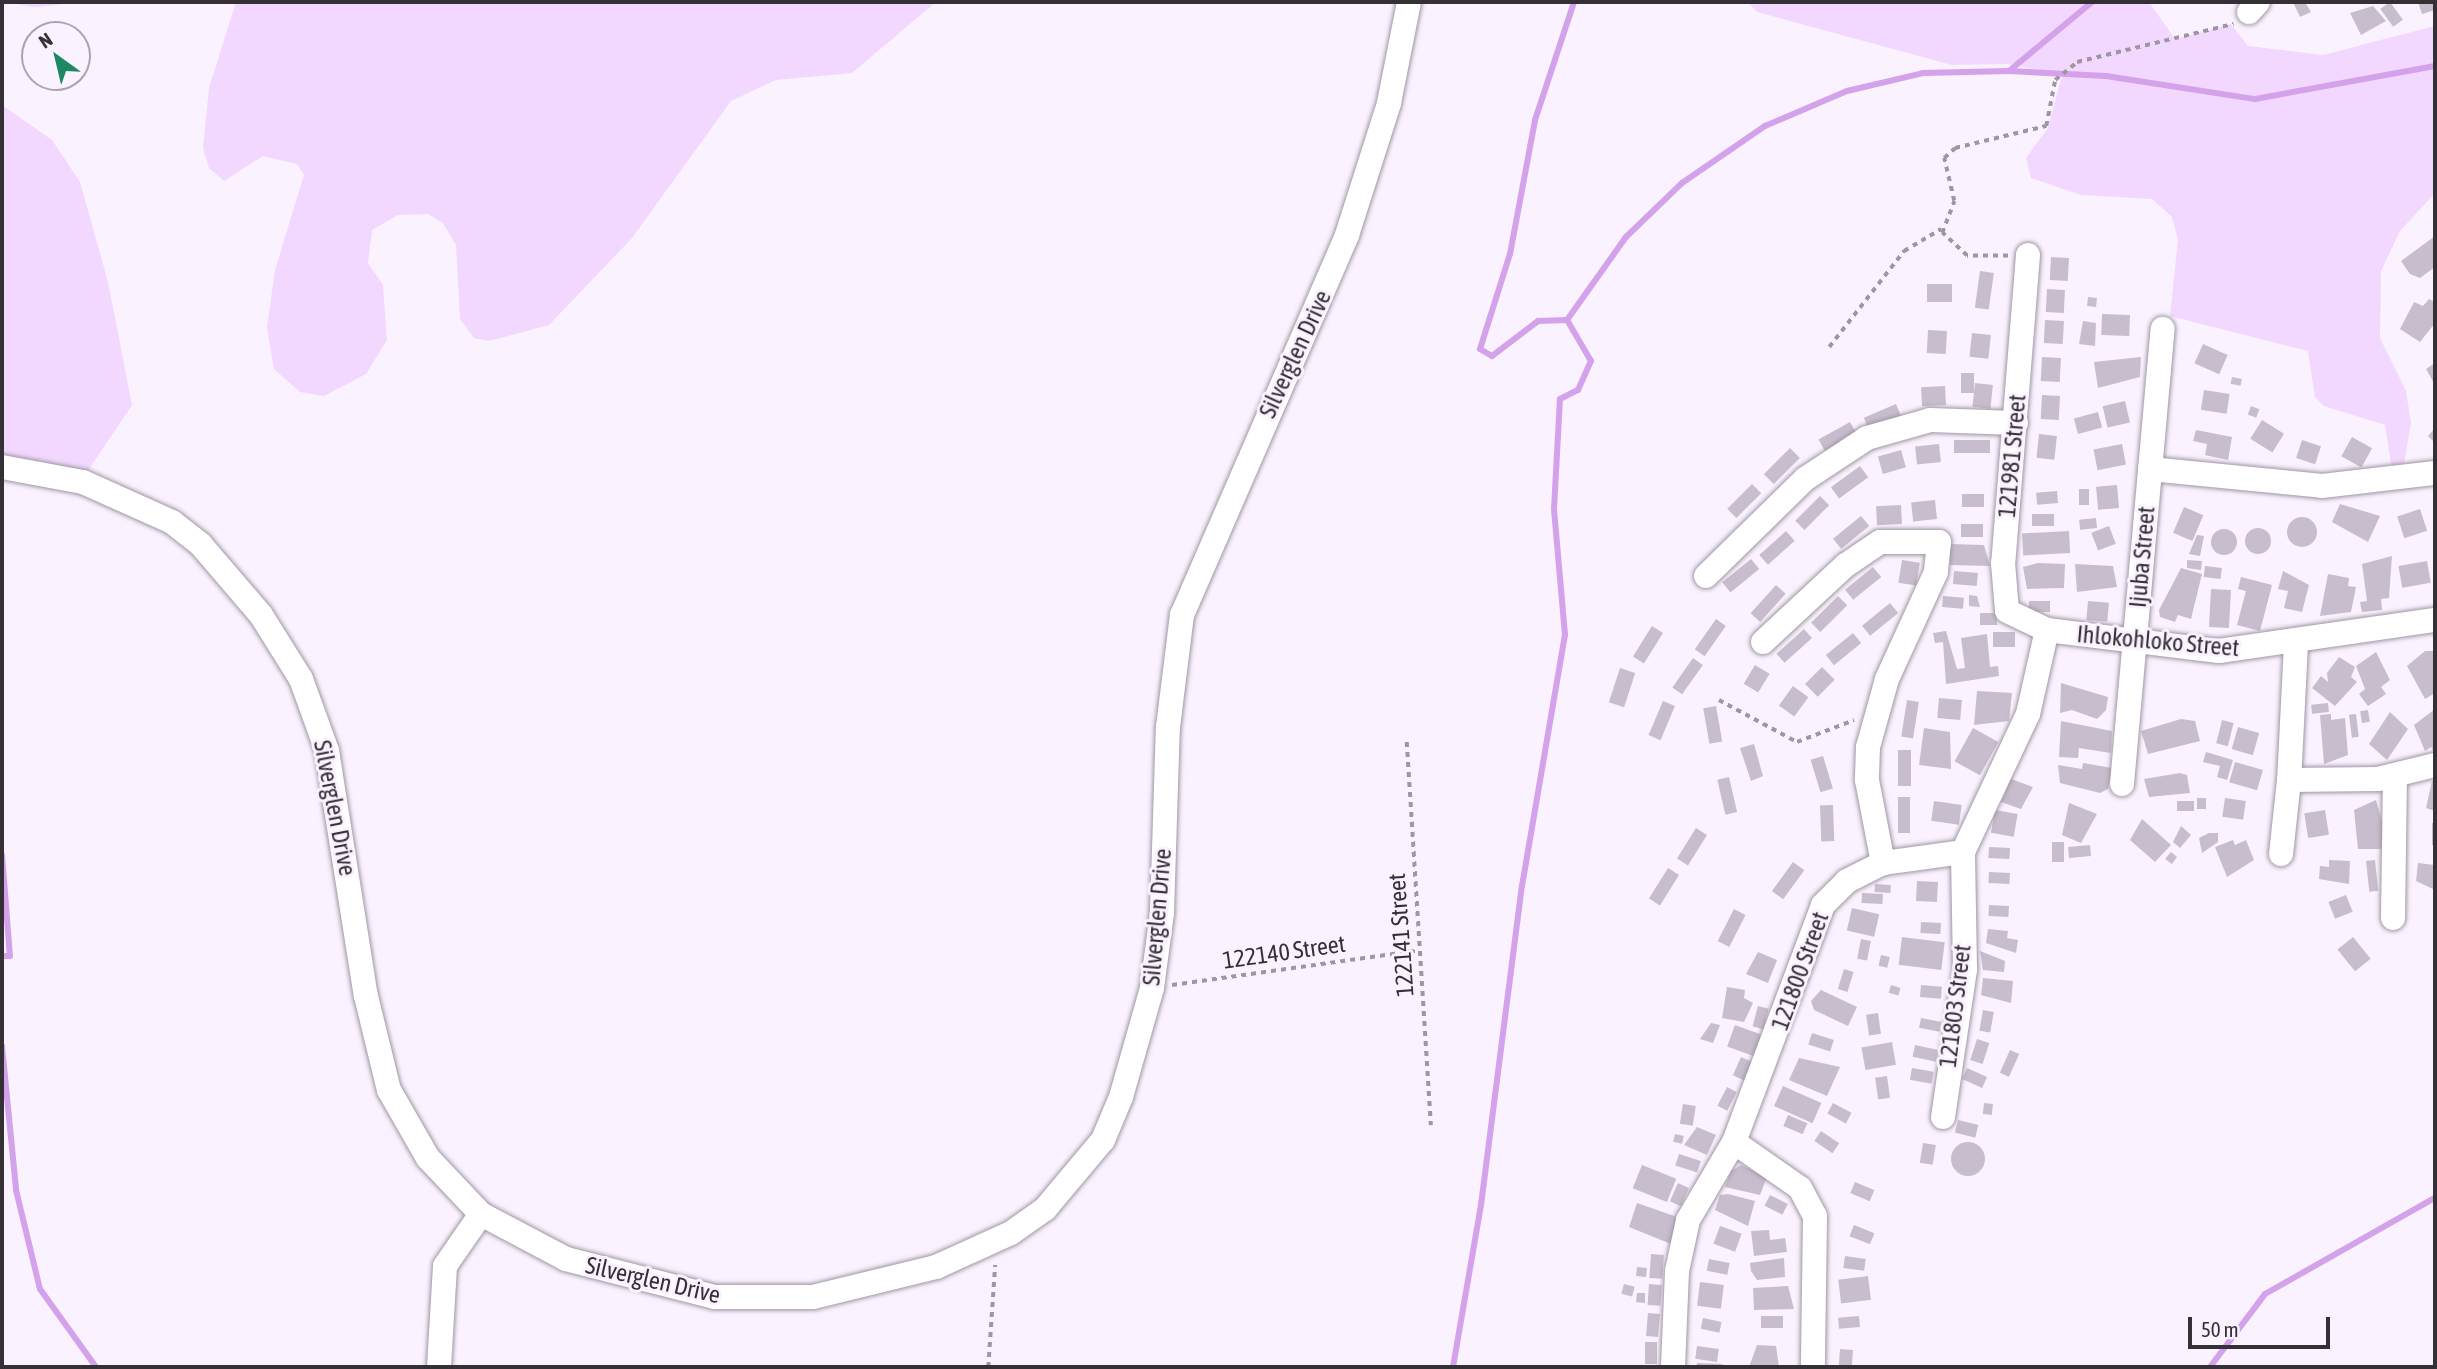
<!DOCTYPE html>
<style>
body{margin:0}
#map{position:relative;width:2437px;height:1369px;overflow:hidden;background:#faf2fe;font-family:"Asap Condensed",sans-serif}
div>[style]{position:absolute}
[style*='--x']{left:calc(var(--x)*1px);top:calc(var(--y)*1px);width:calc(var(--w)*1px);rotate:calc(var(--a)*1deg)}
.green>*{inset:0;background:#f2d8fe}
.stream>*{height:6px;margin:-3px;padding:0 3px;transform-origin:3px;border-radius:3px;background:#d4a1eb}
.building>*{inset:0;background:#c8bdcd;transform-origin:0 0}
.round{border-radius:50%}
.path>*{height:3.5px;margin-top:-1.75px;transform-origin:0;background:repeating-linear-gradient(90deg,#9e97a1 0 5px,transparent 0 10px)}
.roads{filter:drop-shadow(0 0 2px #a096a4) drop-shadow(0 0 2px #a096a4)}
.minor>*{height:24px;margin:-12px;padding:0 12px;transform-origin:12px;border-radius:12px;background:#fff}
span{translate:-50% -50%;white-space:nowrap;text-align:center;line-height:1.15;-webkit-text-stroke:6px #faf2fe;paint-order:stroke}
.street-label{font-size:24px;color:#343036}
.frame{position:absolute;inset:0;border:4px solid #343036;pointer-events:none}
.north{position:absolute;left:21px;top:21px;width:70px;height:70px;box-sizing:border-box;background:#faf2fe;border:2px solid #aba4ae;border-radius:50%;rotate:326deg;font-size:19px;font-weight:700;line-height:28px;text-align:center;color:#343036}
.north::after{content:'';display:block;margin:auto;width:24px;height:32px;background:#1e8763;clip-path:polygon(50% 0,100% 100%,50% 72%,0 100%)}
.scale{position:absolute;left:2188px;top:1317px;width:142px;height:32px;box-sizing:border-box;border:4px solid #343036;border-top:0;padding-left:9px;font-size:21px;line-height:24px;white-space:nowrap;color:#343036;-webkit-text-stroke:5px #faf2fe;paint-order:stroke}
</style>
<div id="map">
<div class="green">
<i style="clip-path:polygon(2px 2px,84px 2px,35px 7px)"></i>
<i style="clip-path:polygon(236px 2px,936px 2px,852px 73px,776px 80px,731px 101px,632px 238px,549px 325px,489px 341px,474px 338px,460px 319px,456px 245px,443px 223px,428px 214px,398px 215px,372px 230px,368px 263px,383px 285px,387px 340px,366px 374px,324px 396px,300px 392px,274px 369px,267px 328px,275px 270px,304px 175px,297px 164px,263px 156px,224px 181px,209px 168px,203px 148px,209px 88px)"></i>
<i style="clip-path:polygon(1748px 2px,2149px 2px,2175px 39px,2231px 24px,2248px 46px,2323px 55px,2435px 26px,2435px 193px,2400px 231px,2381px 271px,2380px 338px,2406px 391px,2411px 423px,2402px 476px,2393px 477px,2385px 425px,2324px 406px,2315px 397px,2308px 351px,2170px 316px,2178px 240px,2172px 217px,2152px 199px,2081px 195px,2031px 178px,2026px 158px,2048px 128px,2062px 75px,2008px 64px,1952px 65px,1757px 12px)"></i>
<i style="clip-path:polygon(2px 105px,52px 140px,80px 182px,108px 282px,132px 405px,81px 481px,2px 466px)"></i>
</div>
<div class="stream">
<i style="--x:2009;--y:71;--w:108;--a:-39.7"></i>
<i style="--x:1567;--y:320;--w:102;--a:-54.6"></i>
<i style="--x:1626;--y:237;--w:78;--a:-44"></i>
<i style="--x:1682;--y:183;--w:101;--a:-34.5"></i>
<i style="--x:1765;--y:126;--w:89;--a:-23.1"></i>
<i style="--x:1847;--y:91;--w:78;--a:-13.3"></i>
<i style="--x:1923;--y:73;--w:86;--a:-1.3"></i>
<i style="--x:2009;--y:71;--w:97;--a:3"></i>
<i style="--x:2106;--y:76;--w:151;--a:8.8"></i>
<i style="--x:2255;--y:99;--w:183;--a:-10.4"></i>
<i style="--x:2;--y:855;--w:101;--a:85.5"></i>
<i style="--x:10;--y:956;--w:8;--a:180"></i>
<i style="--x:2;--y:1046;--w:145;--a:84.4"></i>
<i style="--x:16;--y:1190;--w:102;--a:76.4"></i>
<i style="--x:40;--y:1289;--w:96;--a:54.3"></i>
<i style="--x:1453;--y:1367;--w:164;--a:-80.2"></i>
<i style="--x:1481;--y:1205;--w:322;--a:-82.7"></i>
<i style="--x:1522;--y:886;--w:255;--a:-80.3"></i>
<i style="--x:1565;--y:635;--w:126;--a:-95"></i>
<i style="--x:1554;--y:509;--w:110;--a:-86.9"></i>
<i style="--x:1560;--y:399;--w:20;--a:-27"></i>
<i style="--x:1578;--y:390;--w:32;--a:-66"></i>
<i style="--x:1591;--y:361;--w:48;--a:-120.3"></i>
<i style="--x:1567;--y:320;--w:29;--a:178"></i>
<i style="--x:1538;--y:321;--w:58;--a:142.7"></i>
<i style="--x:1492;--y:356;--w:14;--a:-150"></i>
<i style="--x:1480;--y:349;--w:100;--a:-72.5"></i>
<i style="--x:1510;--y:254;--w:136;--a:-79.4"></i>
<i style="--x:1535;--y:120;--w:124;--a:-71.7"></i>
<i style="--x:2210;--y:1367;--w:91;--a:-53"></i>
<i style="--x:2265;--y:1294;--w:195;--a:-29.5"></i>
</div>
<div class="building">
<i style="clip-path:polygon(2293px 2px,2305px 2px,2311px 12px,2300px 17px)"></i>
<i style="left:2390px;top:2px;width:22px;height:12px;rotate:54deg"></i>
<i style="clip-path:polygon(2418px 2px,2435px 2px,2435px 10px,2422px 14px)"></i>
<i style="clip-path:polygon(2373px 6px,2386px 21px,2361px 35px,2350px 13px)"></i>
<i style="clip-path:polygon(2435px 236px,2435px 267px,2420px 278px,2410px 274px,2401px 261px)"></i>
<i style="left:2051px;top:257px;width:18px;height:23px;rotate:3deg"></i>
<i style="left:1980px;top:271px;width:14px;height:37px;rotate:8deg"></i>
<i style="left:1927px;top:284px;width:25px;height:18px"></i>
<i style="left:2047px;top:289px;width:18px;height:23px;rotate:3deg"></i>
<i style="left:2088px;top:297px;width:9px;height:9px;rotate:6deg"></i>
<i style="clip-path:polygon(2429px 299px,2435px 302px,2435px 323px,2420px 342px,2400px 329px,2414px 302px,2423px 306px)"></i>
<i style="left:2102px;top:314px;width:28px;height:21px;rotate:2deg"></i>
<i style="left:2045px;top:320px;width:19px;height:23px;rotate:3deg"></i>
<i style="clip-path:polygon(2083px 321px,2096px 323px,2095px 346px,2079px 344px)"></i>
<i style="left:1928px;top:330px;width:19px;height:23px;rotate:3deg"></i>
<i style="left:1972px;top:333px;width:19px;height:24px;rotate:6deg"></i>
<i style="left:2203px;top:344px;width:27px;height:21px;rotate:24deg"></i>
<i style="left:2042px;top:357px;width:19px;height:24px;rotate:3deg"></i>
<i style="clip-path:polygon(2141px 357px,2140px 377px,2098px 388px,2094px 362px)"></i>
<i style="clip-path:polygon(2435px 363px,2435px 385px,2426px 369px)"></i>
<i style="left:1961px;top:373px;width:13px;height:20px"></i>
<i style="left:2232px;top:377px;width:10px;height:7px;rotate:11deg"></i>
<i style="left:1975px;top:383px;width:18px;height:24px;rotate:6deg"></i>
<i style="left:1945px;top:386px;width:19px;height:24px;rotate:87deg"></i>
<i style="left:2204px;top:390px;width:26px;height:20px;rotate:9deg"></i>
<i style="left:2042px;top:395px;width:18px;height:24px;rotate:3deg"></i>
<i style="left:2125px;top:401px;width:22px;height:23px;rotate:77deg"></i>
<i style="left:1896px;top:404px;width:13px;height:35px;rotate:67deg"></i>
<i style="left:2251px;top:406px;width:9px;height:9px;rotate:21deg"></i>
<i style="left:2098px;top:412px;width:16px;height:25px;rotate:75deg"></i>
<i style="left:2262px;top:420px;width:26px;height:22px;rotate:32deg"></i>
<i style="left:1850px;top:422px;width:13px;height:36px;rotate:61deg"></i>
<i style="clip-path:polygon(2435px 428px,2435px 443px,2428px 436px)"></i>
<i style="clip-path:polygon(2196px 430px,2232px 437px,2228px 460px,2205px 455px,2207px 444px,2193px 441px)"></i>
<i style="left:2039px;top:434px;width:18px;height:24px;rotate:6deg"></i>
<i style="left:2352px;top:437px;width:23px;height:22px;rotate:29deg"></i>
<i style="left:1990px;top:440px;width:13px;height:36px;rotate:90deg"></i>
<i style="left:2302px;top:440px;width:20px;height:19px;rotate:18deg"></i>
<i style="left:1939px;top:444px;width:18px;height:24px;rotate:84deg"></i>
<i style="left:2122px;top:444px;width:21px;height:29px;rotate:79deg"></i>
<i style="left:1790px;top:448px;width:14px;height:37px;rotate:45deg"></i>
<i style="left:1901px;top:450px;width:18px;height:24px;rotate:74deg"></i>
<i style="left:1860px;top:466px;width:14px;height:36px;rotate:54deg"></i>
<i style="left:1752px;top:484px;width:13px;height:35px;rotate:45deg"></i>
<i style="left:2117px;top:485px;width:23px;height:21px;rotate:85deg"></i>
<i style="left:2089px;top:489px;width:16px;height:10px;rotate:90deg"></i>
<i style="left:2057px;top:491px;width:12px;height:21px;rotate:85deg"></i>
<i style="left:1984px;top:494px;width:13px;height:22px;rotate:90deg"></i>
<i style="left:1820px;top:496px;width:13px;height:35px;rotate:45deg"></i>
<i style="left:1935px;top:500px;width:19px;height:24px;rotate:84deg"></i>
<i style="clip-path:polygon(2340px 504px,2380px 516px,2368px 542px,2332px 522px)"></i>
<i style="left:1901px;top:505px;width:19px;height:25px;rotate:87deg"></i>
<i style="left:2184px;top:507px;width:21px;height:28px;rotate:23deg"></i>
<i style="left:2420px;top:509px;width:23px;height:24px;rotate:72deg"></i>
<i style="left:2032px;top:514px;width:22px;height:12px"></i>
<i style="left:1861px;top:516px;width:13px;height:36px;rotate:51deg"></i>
<i class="round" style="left:2287px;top:517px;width:30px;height:30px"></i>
<i style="left:2096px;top:518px;width:10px;height:17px;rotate:84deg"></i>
<i style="left:1983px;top:524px;width:13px;height:22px;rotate:90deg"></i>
<i style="left:2109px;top:526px;width:19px;height:19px;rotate:69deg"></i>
<i class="round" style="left:2245px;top:528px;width:26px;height:26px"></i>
<i class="round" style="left:2211px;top:529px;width:26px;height:26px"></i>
<i style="left:1786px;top:531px;width:13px;height:36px;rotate:48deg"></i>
<i style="left:2069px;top:531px;width:22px;height:47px;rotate:87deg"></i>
<i style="clip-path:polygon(2197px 535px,2204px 536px,2200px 556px,2189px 554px)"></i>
<i style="clip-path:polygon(1950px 544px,1984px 545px,1990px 566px,1950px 565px)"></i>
<i style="clip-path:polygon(2392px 556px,2389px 598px,2381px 599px,2382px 610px,2362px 612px,2360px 602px,2367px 601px,2362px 564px)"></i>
<i style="left:1751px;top:559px;width:13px;height:37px;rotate:51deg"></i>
<i style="left:1902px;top:560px;width:18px;height:23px;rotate:9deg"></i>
<i style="clip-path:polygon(2187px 560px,2202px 561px,2201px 570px,2187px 568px)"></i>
<i style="left:2427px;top:561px;width:22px;height:29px;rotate:80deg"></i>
<i style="clip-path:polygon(2038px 563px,2065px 564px,2064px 588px,2027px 589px,2023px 567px)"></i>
<i style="clip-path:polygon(2075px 564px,2113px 566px,2117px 587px,2077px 592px)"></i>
<i style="left:2205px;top:566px;width:17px;height:11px;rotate:7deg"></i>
<i style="left:1873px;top:567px;width:13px;height:36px;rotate:51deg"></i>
<i style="clip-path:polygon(2181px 568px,2202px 574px,2191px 619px,2178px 615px,2175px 622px,2160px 617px,2159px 610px)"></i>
<i style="left:1954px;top:571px;width:24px;height:13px;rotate:5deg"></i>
<i style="clip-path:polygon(2283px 571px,2309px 585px,2302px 612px,2284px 608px,2288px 591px,2278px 589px)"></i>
<i style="clip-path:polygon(2328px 574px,2349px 578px,2348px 586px,2356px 587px,2351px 612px,2320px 616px)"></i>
<i style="clip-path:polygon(2241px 577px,2272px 585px,2260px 631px,2237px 625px,2246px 591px,2238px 589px)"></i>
<i style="left:1776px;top:585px;width:13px;height:38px;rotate:42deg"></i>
<i style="left:2211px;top:589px;width:20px;height:38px;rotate:3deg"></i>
<i style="clip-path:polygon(1969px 595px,1977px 596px,1980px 607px,1969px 606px)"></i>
<i style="left:1838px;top:596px;width:13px;height:38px;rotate:45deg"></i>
<i style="left:1943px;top:596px;width:21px;height:11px;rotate:5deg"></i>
<i style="left:2029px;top:601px;width:21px;height:11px"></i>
<i style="left:2088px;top:601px;width:21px;height:19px;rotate:5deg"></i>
<i style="left:1890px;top:603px;width:13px;height:36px;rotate:51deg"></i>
<i style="left:1980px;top:613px;width:17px;height:12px"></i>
<i style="left:1716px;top:619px;width:12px;height:37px;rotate:35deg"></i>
<i style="left:1652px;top:626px;width:13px;height:36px;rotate:32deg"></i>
<i style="left:1804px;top:629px;width:12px;height:37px;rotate:48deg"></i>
<i style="clip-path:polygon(1946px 631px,1957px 669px,1965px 668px,1961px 638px,1987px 634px,1990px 667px,1998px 666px,1999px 676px,1946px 684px,1943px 642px,1935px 643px,1933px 633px)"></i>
<i style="left:1993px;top:632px;width:22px;height:15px"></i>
<i style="left:1853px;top:633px;width:13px;height:35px;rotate:51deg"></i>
<i style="clip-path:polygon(2425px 651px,2435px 651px,2435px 693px,2425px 699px,2407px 666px)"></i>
<i style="clip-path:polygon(2376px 652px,2390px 680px,2381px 687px,2386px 694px,2368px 706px,2359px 694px,2365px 689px,2356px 666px)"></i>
<i style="clip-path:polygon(2339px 657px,2355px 667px,2351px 677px,2357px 682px,2335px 706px,2312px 688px,2321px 676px,2328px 682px,2327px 673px)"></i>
<i style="left:1693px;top:658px;width:12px;height:36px;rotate:35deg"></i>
<i style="left:1755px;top:665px;width:17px;height:22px;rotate:31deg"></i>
<i style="left:1822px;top:667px;width:18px;height:24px;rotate:45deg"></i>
<i style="left:1620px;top:668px;width:16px;height:36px;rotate:18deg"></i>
<i style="clip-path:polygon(2061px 683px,2108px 697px,2106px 710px,2097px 719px,2072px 710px,2060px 713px)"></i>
<i style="left:1793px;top:686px;width:19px;height:24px;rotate:36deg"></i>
<i style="clip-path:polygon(1977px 691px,2012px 693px,2009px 721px,1974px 725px)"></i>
<i style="left:1939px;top:698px;width:23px;height:20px;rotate:5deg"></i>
<i style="left:1907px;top:700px;width:12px;height:37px;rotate:9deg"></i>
<i style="left:1663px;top:701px;width:13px;height:37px;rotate:23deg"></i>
<i style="left:2328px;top:703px;width:9px;height:17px;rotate:84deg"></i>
<i style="left:1716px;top:706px;width:36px;height:13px;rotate:80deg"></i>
<i style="clip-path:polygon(2435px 709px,2435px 753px,2431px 747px,2425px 751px,2414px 725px)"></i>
<i style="left:2368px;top:710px;width:12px;height:8px;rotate:81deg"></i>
<i style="clip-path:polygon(2390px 712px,2408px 729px,2387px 760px,2369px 744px)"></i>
<i style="clip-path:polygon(2331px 714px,2331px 720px,2345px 718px,2348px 755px,2324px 764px,2320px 715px)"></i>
<i style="left:2356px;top:714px;width:23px;height:7px;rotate:83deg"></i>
<i style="clip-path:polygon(2181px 719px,2195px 721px,2200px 741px,2148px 754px,2141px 731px)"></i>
<i style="left:2222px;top:720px;width:12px;height:24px;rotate:14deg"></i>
<i style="clip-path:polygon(2061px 721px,2112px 731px,2111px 753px,2079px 748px,2078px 758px,2059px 757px)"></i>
<i style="left:2238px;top:727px;width:22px;height:23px;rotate:16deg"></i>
<i style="clip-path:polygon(1924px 728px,1950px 732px,1951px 769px,1919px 765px)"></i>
<i style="left:1973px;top:728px;width:29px;height:38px;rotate:29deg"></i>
<i style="clip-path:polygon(1754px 744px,1763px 776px,1751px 781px,1740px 748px)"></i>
<i style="left:1898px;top:750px;width:13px;height:36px"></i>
<i style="clip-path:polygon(2206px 752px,2233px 760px,2227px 780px,2217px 777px,2220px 766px,2203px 762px)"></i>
<i style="left:1823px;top:756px;width:34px;height:13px;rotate:73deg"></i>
<i style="left:2235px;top:762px;width:29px;height:21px;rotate:16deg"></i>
<i style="clip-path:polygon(2083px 763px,2112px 768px,2108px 789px,2100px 793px,2060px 783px,2058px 765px,2082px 769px)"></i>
<i style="clip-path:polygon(2180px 773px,2187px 775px,2190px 793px,2149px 797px,2144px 779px)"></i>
<i style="left:1729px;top:777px;width:36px;height:12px;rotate:77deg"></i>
<i style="clip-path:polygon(2011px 779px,2033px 787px,2021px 809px,2001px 802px)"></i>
<i style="clip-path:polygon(2432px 781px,2435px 782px,2435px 811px,2426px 808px)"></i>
<i style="left:1898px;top:797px;width:12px;height:36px"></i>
<i style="left:2197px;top:798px;width:9px;height:11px"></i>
<i style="left:2225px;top:798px;width:21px;height:19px;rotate:8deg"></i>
<i style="clip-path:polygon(2376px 800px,2390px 849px,2358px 849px,2354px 810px)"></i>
<i style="left:1934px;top:801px;width:28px;height:20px;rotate:8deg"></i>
<i style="left:2177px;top:801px;width:17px;height:10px"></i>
<i style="clip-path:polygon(2069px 803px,2097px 814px,2081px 843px,2062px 835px)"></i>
<i style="left:1833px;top:805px;width:36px;height:13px;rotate:88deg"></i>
<i style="left:1995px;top:810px;width:23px;height:23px;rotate:10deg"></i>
<i style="left:2325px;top:810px;width:25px;height:21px;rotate:81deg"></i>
<i style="clip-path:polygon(2142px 819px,2171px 845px,2155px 862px,2130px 840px)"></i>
<i style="left:2432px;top:823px;width:3px;height:22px"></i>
<i style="clip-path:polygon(2181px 826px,2191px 835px,2180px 848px,2173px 842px)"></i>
<i style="left:1696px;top:828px;width:13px;height:36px;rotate:32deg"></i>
<i style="clip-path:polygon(2209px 833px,2218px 833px,2218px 842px,2202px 853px,2199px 838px)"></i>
<i style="clip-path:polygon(2233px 840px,2235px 845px,2246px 840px,2254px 860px,2227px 877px,2215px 847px)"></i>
<i style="left:2052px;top:842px;width:12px;height:20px"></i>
<i style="left:2090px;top:845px;width:11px;height:22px;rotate:85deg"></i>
<i style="left:1989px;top:847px;width:21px;height:11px;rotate:3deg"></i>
<i style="clip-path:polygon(2171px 852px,2177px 857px,2172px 864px,2165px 859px)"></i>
<i style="clip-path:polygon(2329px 860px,2350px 861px,2349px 884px,2319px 879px,2320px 866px,2329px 867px)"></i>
<i style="left:2375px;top:860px;width:31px;height:9px;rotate:84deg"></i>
<i style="left:1793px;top:862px;width:14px;height:36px;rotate:36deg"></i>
<i style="clip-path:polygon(2418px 863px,2435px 865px,2435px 890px,2416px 881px)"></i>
<i style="left:1668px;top:868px;width:13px;height:36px;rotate:32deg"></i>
<i style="left:1989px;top:872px;width:21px;height:11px;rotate:3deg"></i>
<i style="left:1917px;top:881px;width:21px;height:20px;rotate:3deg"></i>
<i style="left:1875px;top:884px;width:16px;height:8px;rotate:4deg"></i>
<i style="left:1862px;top:893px;width:21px;height:10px;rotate:3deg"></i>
<i style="left:2346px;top:895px;width:18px;height:19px;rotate:68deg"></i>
<i style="left:1989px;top:905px;width:20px;height:11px;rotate:3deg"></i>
<i style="left:1852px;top:908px;width:28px;height:23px;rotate:13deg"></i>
<i style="left:1734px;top:909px;width:13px;height:36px;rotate:27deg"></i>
<i style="left:1921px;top:922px;width:20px;height:11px;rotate:3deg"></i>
<i style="clip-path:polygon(1988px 929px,2008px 931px,2007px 938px,2018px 940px,2016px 953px,1986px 943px)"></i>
<i style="left:1902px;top:937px;width:43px;height:28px;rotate:7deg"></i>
<i style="left:2353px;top:937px;width:28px;height:20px;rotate:51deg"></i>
<i style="left:1861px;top:939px;width:10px;height:20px;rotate:11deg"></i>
<i style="clip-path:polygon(1980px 951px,2005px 961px,2004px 972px,1983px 970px)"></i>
<i style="clip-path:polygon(1758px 952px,1777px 960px,1768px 983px,1746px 974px)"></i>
<i style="left:1881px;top:955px;width:9px;height:11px;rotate:13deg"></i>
<i style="left:1844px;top:969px;width:10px;height:21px;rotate:17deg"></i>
<i style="clip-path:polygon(1983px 978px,2013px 981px,2011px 1003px,1981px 995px)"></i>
<i style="left:1891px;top:985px;width:10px;height:8px;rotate:17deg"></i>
<i style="left:1921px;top:985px;width:21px;height:12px;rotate:5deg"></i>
<i style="clip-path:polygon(1727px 987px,1745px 990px,1744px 998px,1753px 1003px,1744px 1022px,1722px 1018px)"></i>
<i style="clip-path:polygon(1821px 990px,1857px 1007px,1848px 1026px,1814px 1010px,1811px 1001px)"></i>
<i style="left:1758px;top:1006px;width:11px;height:21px;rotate:15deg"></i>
<i style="left:1983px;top:1010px;width:11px;height:21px;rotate:10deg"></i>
<i style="left:1878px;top:1013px;width:21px;height:12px;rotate:82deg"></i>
<i style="left:1921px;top:1018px;width:21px;height:10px;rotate:11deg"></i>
<i style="clip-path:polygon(1711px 1023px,1720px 1025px,1713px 1043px,1700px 1039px)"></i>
<i style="left:1735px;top:1025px;width:30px;height:23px;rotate:20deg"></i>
<i style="left:1812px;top:1033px;width:23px;height:12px;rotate:18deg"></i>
<i style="left:1977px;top:1039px;width:13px;height:22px;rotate:18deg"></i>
<i style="left:1892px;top:1042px;width:23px;height:31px;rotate:80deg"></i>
<i style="left:1915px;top:1045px;width:24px;height:12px;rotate:12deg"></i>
<i style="left:2010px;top:1050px;width:10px;height:25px;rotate:24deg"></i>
<i style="left:1741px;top:1057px;width:12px;height:20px;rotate:24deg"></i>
<i style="clip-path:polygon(1799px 1058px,1840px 1067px,1827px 1096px,1789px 1080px)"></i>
<i style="left:1912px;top:1068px;width:22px;height:12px;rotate:10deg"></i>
<i style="left:1967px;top:1068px;width:22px;height:12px;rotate:24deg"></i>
<i style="left:1887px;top:1076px;width:22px;height:12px;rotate:82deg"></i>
<i style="left:1783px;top:1086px;width:42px;height:22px;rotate:24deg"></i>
<i style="left:1727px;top:1087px;width:11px;height:21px;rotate:27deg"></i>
<i style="left:1833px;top:1103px;width:21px;height:12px;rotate:28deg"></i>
<i style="left:1984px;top:1103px;width:9px;height:11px;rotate:6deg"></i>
<i style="left:1683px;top:1104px;width:13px;height:20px;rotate:9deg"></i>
<i style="left:1788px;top:1115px;width:21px;height:12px;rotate:23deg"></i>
<i style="left:1958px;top:1120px;width:21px;height:13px;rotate:14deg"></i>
<i style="clip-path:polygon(1697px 1127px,1716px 1135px,1707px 1155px,1684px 1145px)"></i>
<i style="left:1821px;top:1131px;width:22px;height:12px;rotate:34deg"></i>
<i style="left:1675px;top:1134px;width:9px;height:8px;rotate:13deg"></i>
<i class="round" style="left:1951px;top:1142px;width:34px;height:34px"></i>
<i style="left:1923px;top:1143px;width:13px;height:20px;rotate:9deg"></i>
<i style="left:1679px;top:1154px;width:23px;height:12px;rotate:18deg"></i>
<i style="left:1642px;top:1165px;width:37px;height:25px;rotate:22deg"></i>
<i style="clip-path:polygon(1741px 1165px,1767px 1177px,1760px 1195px,1725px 1187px,1731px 1171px)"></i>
<i style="left:1855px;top:1182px;width:21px;height:12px;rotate:23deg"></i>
<i style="left:1678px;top:1183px;width:12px;height:20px;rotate:24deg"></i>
<i style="clip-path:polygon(1728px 1194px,1755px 1201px,1748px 1226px,1715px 1210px,1720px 1195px)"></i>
<i style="left:1770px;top:1195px;width:20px;height:12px;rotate:27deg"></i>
<i style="clip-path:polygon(1637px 1203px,1677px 1217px,1671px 1244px,1629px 1227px)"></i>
<i style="left:1854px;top:1225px;width:22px;height:12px;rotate:22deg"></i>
<i style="left:1720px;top:1226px;width:23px;height:19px;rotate:20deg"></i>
<i style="clip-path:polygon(1769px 1230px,1770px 1240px,1785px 1238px,1787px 1252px,1754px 1256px,1751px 1231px)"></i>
<i style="left:1651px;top:1254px;width:13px;height:24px;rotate:4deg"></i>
<i style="left:1845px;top:1256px;width:21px;height:12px;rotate:8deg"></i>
<i style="clip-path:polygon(1784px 1258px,1785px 1277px,1757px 1280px,1751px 1271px,1750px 1263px)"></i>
<i style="left:1709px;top:1259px;width:21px;height:12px;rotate:11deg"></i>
<i style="left:1637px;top:1267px;width:10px;height:9px;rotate:6deg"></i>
<i style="left:1868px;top:1276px;width:24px;height:30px;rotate:83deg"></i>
<i style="left:1700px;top:1282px;width:24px;height:24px;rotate:7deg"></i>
<i style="left:1624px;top:1284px;width:11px;height:10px;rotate:15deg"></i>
<i style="left:1649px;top:1284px;width:13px;height:21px;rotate:4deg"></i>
<i style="clip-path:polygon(1788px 1286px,1794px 1309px,1754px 1310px,1753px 1288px)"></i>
<i style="clip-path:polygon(1637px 1293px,1645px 1293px,1645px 1303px,1636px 1302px)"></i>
<i style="left:1648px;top:1313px;width:12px;height:23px;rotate:5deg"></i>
<i style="left:1783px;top:1316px;width:12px;height:22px;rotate:90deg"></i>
<i style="left:1859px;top:1316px;width:11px;height:21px;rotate:85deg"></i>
<i style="left:1703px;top:1318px;width:19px;height:11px;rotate:12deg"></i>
<i style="left:1657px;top:1342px;width:22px;height:12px;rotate:90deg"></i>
<i style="clip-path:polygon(1757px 1345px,1776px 1346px,1779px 1367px,1749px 1367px)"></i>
<i style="left:1697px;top:1346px;width:22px;height:13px;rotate:8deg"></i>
<i style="left:1840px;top:1349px;width:13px;height:18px;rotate:4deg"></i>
<i style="clip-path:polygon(1697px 1363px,1723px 1364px,1722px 1367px,1696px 1367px)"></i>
</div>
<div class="path">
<i style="--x:2008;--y:256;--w:41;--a:180"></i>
<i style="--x:1967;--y:256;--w:34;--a:-137"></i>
<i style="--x:1942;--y:233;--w:34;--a:-69"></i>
<i style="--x:1954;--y:201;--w:44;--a:-103.1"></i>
<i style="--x:1944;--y:158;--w:15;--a:-42"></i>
<i style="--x:1955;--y:148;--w:94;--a:-13.6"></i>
<i style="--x:2046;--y:126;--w:47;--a:-78.9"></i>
<i style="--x:2055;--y:80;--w:28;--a:-39"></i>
<i style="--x:2077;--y:62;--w:161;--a:-13.7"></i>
<i style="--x:1829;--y:347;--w:122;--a:-52"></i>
<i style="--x:1904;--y:251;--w:43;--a:-30.7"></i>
<i style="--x:1719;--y:700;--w:89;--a:28.3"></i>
<i style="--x:1797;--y:742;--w:61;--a:-21.1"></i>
<i style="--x:1407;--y:742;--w:384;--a:86.4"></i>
<i style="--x:1172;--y:985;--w:250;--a:-8"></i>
<i style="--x:988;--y:1367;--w:102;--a:-86.1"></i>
</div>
<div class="roads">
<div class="minor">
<i style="--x:2249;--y:12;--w:13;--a:-48"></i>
<i style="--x:2028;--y:255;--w:309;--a:94.6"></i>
<i style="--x:2003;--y:563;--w:48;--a:85.2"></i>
<i style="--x:2007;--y:611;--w:44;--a:25.4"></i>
<i style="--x:2047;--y:630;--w:173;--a:7"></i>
<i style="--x:2219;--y:651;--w:218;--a:-8.2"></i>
<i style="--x:2;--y:467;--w:82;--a:10.5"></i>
<i style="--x:83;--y:482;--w:98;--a:24.2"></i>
<i style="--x:172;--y:522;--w:37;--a:38"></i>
<i style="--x:201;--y:545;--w:92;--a:49.4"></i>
<i style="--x:261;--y:615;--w:75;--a:58"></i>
<i style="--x:301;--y:679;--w:77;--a:70.1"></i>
<i style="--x:327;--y:751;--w:248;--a:81"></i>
<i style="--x:366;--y:996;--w:97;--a:76.3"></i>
<i style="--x:389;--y:1090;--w:78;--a:60.2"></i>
<i style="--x:428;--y:1158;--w:77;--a:46.6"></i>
<i style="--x:481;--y:1214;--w:96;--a:27.9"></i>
<i style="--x:566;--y:1259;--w:154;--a:14.3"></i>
<i style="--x:715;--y:1297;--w:98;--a:0"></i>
<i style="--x:813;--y:1297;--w:127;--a:-13.7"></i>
<i style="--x:936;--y:1267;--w:82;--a:-24.4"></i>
<i style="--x:1011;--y:1233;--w:42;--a:-35.2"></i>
<i style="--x:1045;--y:1209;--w:90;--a:-50"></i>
<i style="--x:1103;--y:1140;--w:47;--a:-67.3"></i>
<i style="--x:1121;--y:1097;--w:113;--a:-74.1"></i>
<i style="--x:1152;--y:988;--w:76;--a:-82.4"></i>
<i style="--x:1162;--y:913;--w:186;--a:-88.2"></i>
<i style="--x:1168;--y:727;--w:113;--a:-82.9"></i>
<i style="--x:1182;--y:615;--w:414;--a:-66.5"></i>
<i style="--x:1347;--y:235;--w:139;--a:-72.3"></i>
<i style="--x:1389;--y:103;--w:103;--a:-78.8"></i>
<i style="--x:2150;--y:469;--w:173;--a:5.6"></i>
<i style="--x:2322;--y:486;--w:114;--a:-6.6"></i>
<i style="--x:1706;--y:576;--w:139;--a:-44.4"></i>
<i style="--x:1805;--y:479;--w:74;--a:-33.5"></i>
<i style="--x:1867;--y:438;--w:66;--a:-15.9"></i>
<i style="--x:1930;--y:420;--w:86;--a:2"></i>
<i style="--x:1763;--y:642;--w:113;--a:-42.9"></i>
<i style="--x:1846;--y:565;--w:41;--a:-34.1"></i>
<i style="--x:1880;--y:542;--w:59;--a:0"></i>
<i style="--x:1939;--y:542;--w:30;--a:96"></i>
<i style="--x:1936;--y:572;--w:118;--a:114.6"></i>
<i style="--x:1887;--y:679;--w:71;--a:105.6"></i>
<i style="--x:1868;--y:747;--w:33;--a:92"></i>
<i style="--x:1867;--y:780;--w:85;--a:79.1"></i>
<i style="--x:2296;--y:644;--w:136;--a:92.9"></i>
<i style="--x:2289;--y:780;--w:89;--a:-0.6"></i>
<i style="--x:2378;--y:779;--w:59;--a:-13.8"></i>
<i style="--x:2122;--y:784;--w:457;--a:-84.9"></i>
<i style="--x:2281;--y:854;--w:74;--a:-83.8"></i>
<i style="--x:2393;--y:918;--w:142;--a:-89.2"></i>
<i style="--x:1943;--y:1117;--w:150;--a:-81.5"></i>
<i style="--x:1965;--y:969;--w:117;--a:-91"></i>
<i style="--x:1734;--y:1142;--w:80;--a:34.9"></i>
<i style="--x:1800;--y:1188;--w:32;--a:62"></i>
<i style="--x:1815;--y:1216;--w:151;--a:90.8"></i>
<i style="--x:439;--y:1367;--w:101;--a:-86.6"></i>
<i style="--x:445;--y:1266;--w:63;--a:-55.3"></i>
<i style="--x:1673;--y:1367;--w:96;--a:-87.6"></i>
<i style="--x:1677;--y:1271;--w:52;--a:-77.8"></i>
<i style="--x:1688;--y:1220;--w:91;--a:-59.5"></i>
<i style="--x:1734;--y:1142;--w:253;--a:-69.4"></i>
<i style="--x:1823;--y:905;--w:34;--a:-45"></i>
<i style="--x:1847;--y:881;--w:40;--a:-26.6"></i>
<i style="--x:1883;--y:863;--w:81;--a:-7.8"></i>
<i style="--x:1963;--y:852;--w:153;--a:-64.8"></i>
<i style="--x:2028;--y:714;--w:86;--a:-77.3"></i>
</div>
</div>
<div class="street-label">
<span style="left:1295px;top:354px;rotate:-65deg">Silverglen Drive</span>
<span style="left:2012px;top:456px;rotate:-85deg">121981 Street</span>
<span style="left:2142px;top:557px;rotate:-85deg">Ijuba Street</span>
<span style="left:2158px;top:641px;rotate:5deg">Ihlokohloko Street</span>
<span style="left:335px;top:808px;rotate:79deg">Silverglen Drive</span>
<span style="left:1157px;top:917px;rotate:-85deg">Silverglen Drive</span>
<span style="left:1401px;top:935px;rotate:-94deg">122141 Street</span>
<span style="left:1284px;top:952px;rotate:-8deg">122140 Street</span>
<span style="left:1800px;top:971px;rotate:-70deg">121800 Street</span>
<span style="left:1955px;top:1006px;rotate:-83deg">121803 Street</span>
<span style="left:653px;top:1280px;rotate:13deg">Silverglen Drive</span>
</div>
<div class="frame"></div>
<div class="north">N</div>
<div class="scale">50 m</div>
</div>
